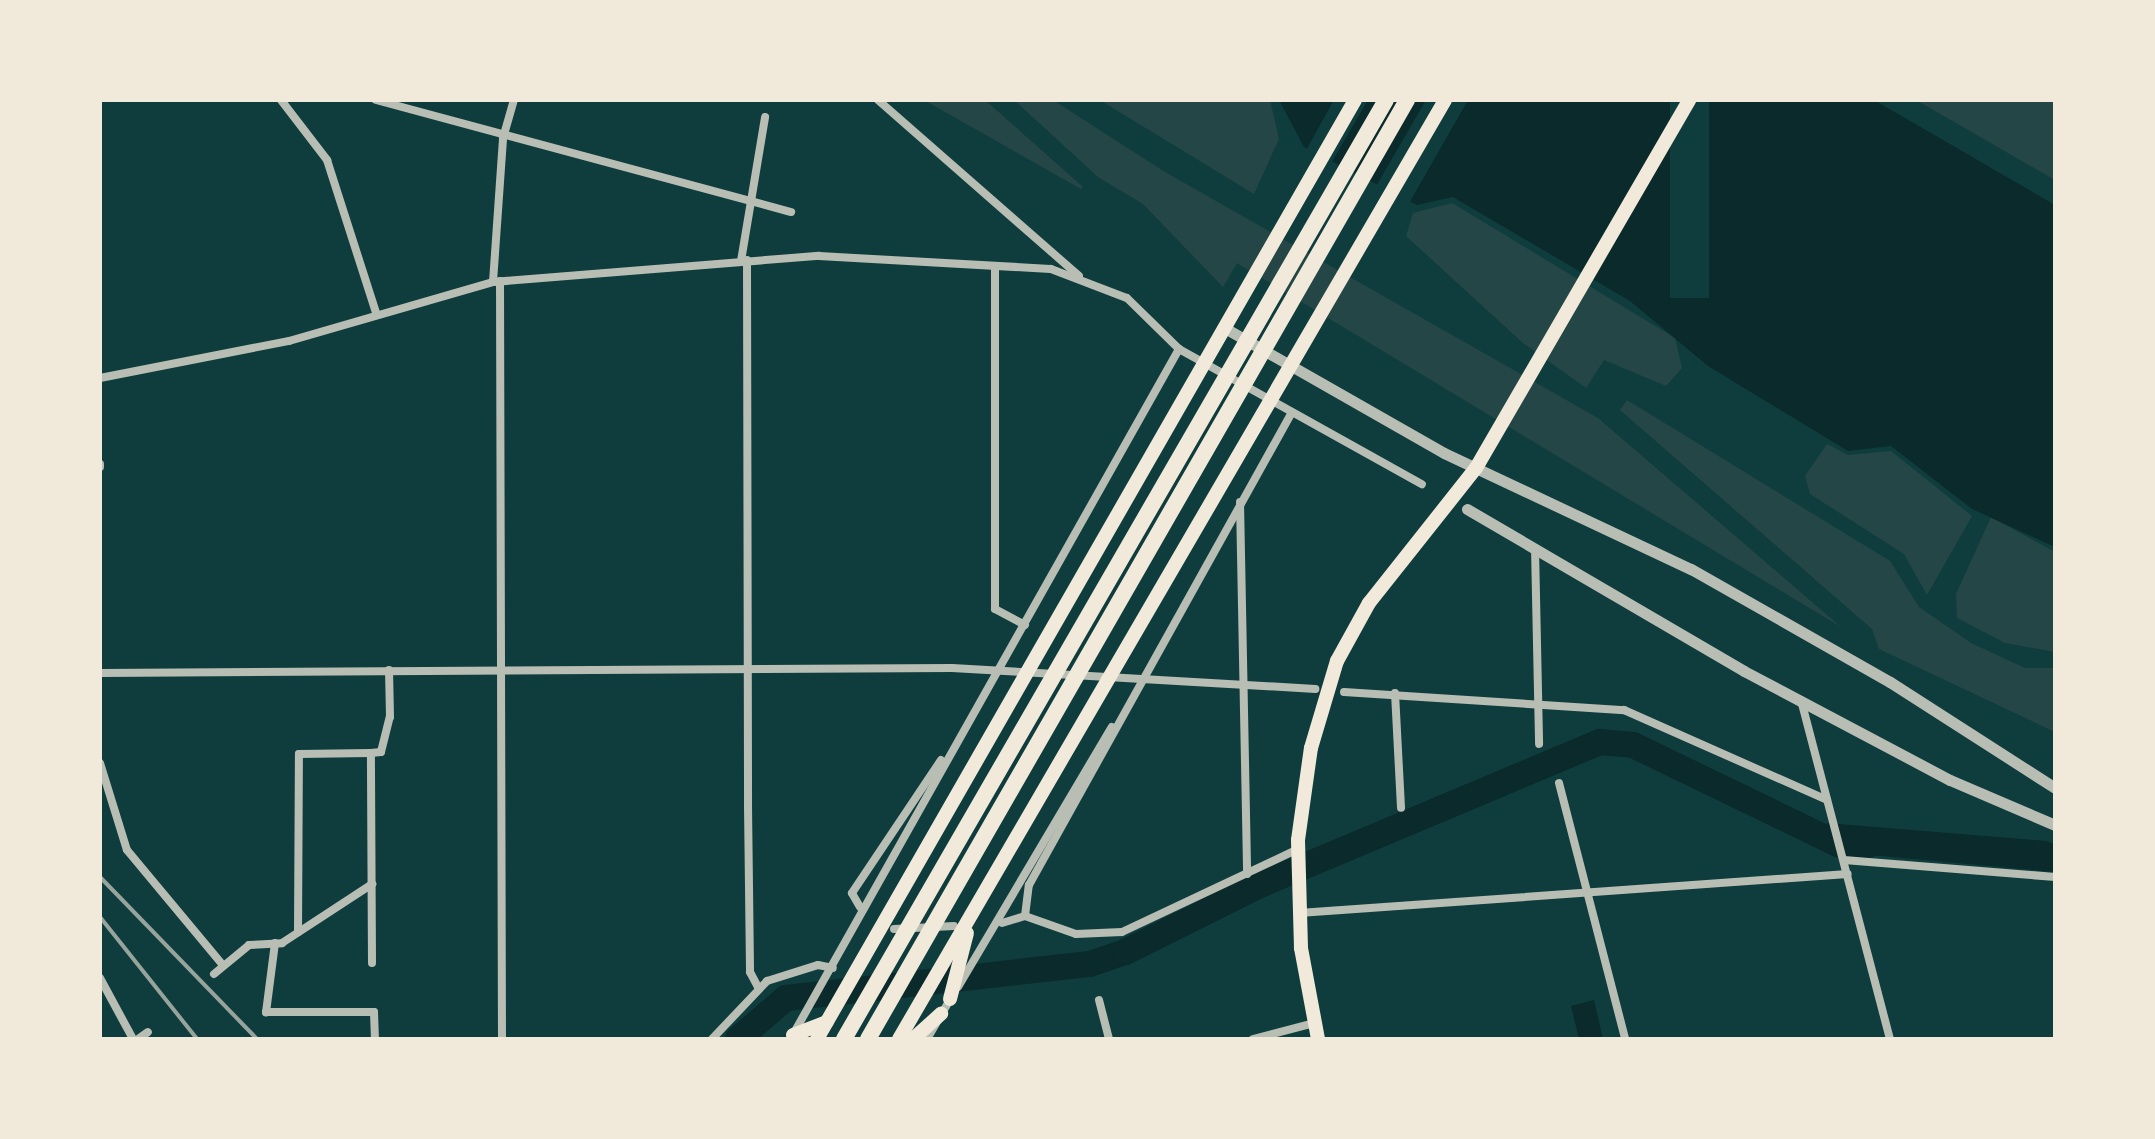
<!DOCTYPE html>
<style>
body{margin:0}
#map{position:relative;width:2155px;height:1139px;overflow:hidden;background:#0f3d3e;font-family:"Fira Sans",sans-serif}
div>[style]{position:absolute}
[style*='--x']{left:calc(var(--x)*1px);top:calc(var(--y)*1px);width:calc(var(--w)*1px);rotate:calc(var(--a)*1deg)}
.green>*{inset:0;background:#244646}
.water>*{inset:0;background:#0a2a2b}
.pier>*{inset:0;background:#0f3d3e;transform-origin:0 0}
.river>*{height:26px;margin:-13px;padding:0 13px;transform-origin:13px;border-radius:13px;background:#0a2a2b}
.minor>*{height:8px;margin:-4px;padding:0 4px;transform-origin:4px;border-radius:4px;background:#b8beb3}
.tertiary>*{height:11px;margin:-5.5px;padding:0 5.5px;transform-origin:5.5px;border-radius:5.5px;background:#b8beb3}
.primary>*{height:14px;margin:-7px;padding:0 7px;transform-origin:7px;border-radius:7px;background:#f1e9da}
.trunk>*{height:14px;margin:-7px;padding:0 7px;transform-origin:7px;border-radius:7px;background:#f1e9da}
.motorway>*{height:16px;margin:-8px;padding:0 8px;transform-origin:8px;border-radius:8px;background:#f1e9da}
.rail>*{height:4px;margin:-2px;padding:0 2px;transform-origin:2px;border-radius:2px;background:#97a49c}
span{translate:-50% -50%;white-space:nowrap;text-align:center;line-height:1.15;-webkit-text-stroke:6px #f1e9da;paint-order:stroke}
.frame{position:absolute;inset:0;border:102px solid #f1e9da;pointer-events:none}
</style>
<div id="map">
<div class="green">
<i style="clip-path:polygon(924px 100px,985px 100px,1083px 187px,1081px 189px)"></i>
<i style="clip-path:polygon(1014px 100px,1053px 100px,1165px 172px,1598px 418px,1841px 627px,1237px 263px,1223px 287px,1143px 204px,1098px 177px)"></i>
<i style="clip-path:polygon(1270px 100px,1279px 139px,1254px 194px,1103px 102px)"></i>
<i style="clip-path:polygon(1916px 100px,2055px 100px,2055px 180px)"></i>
<i style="clip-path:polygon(1452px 203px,1675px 338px,1682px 368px,1666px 386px,1604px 360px,1586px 388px,1523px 343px,1406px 236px,1413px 213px)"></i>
<i style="clip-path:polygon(1627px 400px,1890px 561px,1919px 607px,1971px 643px,2025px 668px,2055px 668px,2055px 732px,1879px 649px,1872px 629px,1620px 410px)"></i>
<i style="clip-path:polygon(1827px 444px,1848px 455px,1891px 451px,1972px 516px,1927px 595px,1904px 554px,1810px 494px,1805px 476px)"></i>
<i style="clip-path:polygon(1991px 517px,2055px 552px,2055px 652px,2005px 643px,1957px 618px,1956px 594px)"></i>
</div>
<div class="water">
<i style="clip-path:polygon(1279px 100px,1874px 100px,2055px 205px,2055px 547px,1972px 509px,1891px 446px,1848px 451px,1708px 366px,1630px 301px,1453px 197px,1417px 205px,1304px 147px)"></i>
<i style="clip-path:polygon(1827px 823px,2046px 841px,2055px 844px,2055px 872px,1837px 852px)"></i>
<i style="clip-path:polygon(1594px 1000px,1603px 1039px,1579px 1039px,1571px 1006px)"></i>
</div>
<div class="pier">
<i style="clip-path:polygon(1334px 100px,1368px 100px,1330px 165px,1305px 152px)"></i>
<i style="clip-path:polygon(1426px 100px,1468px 100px,1408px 205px,1375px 188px)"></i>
<i style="left:1670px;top:100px;width:39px;height:198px"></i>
</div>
<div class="river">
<i style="--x:738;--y:1039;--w:63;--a:-40.5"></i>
<i style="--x:786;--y:998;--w:306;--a:-6.4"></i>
<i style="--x:1090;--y:964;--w:37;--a:-19"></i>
<i style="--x:1125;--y:952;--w:153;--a:-26.4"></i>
<i style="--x:1262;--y:884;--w:367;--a:-22.8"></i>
<i style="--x:1600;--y:742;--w:33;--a:5"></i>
<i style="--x:1633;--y:745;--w:228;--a:25.8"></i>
<i style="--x:1838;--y:844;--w:30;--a:2"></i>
</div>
<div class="minor">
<i style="--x:281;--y:100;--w:76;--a:52.5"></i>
<i style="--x:327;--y:160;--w:161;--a:72.2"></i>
<i style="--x:376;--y:100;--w:430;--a:15.1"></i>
<i style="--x:878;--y:100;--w:267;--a:41.2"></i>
<i style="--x:747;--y:260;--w:545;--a:89.89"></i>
<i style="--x:748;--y:805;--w:167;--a:89.3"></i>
<i style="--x:750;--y:972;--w:17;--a:62"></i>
<i style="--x:741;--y:261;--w:146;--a:-80.5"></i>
<i style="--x:995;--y:266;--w:343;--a:90"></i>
<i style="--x:995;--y:609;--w:34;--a:28"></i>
<i style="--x:500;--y:281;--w:758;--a:89.85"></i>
<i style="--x:493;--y:282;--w:144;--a:-86"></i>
<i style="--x:503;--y:138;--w:40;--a:-74"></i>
<i style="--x:100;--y:378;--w:193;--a:-11.1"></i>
<i style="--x:289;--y:341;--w:212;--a:-16.1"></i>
<i style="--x:493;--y:282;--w:327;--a:-4.6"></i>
<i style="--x:819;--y:256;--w:232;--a:3.2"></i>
<i style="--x:1051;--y:269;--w:81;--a:20.9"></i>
<i style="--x:1127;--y:298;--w:73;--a:44.4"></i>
<i style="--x:1179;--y:349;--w:278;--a:29.1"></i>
<i style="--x:100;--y:464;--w:3;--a:90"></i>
<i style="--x:1240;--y:502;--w:372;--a:88.9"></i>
<i style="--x:1535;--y:548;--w:196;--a:88.8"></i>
<i style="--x:100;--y:673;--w:852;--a:-0.34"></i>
<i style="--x:952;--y:668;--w:364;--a:3.3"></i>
<i style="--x:1344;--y:692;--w:281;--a:3.7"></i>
<i style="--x:1624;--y:710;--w:222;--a:23.9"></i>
<i style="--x:1395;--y:693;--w:115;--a:87"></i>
<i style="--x:1801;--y:700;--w:350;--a:75.3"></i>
<i style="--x:100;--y:763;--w:91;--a:72.8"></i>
<i style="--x:127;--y:850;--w:148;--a:50.2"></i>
<i style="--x:1559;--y:783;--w:264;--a:75.5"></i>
<i style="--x:1844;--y:860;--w:212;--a:4.6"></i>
<i style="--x:860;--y:907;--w:16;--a:-120"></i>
<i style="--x:852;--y:893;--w:160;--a:-56.2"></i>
<i style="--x:1299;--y:913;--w:550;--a:-4.06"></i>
<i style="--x:1025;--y:916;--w:31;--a:-83"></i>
<i style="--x:1029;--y:885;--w:541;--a:-60.92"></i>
<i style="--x:1002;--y:923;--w:24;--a:-17"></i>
<i style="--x:1025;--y:916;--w:54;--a:19.4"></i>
<i style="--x:1076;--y:934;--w:46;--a:-2.5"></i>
<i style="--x:1122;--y:932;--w:195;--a:-25.2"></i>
<i style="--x:894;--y:929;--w:60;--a:-2.9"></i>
<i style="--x:298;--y:932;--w:178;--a:-89.7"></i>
<i style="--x:299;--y:754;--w:72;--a:-0.8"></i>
<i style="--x:275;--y:943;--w:70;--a:97.4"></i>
<i style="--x:266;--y:1012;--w:108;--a:0"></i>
<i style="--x:374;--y:1012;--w:27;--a:88"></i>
<i style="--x:372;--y:963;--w:210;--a:-90.3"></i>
<i style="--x:371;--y:753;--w:10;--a:-6"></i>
<i style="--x:381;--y:752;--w:36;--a:-76"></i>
<i style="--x:390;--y:717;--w:47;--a:-91.2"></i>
<i style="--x:214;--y:974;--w:45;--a:-39.6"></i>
<i style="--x:249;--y:945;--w:33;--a:-3"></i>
<i style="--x:282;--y:943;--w:108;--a:-33.2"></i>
<i style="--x:100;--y:978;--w:69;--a:61.6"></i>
<i style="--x:958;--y:987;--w:302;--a:-59.4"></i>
<i style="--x:1099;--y:1000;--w:40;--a:75.6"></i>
<i style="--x:795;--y:1031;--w:783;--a:-60.62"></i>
<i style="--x:138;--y:1039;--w:12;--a:-35"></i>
<i style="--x:712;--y:1039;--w:80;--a:-46.5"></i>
<i style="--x:767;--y:981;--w:53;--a:-17.4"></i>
<i style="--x:818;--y:965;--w:15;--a:11"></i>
<i style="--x:927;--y:1039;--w:48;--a:-59.7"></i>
<i style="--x:1253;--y:1039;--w:63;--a:-14.7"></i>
</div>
<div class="tertiary">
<i style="--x:1223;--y:327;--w:254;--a:29.7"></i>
<i style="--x:1444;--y:453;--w:273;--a:25.2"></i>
<i style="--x:1691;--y:569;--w:229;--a:29.6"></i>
<i style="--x:1890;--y:682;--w:196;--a:32.7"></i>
<i style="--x:1467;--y:509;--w:321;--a:30.3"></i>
<i style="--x:1744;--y:671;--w:233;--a:27.9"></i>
<i style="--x:1950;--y:780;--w:114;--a:23.2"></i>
</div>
<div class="primary">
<i style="--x:1318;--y:1039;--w:93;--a:-100.6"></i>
<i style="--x:1301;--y:948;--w:108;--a:-91.6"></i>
<i style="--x:1298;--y:840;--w:93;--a:-82"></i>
<i style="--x:1311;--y:748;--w:91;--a:-73.4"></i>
<i style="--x:1337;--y:661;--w:66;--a:-61.1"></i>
<i style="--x:1369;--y:603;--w:172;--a:-51.6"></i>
<i style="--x:1476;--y:468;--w:425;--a:-59.9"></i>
</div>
<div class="trunk">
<i style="--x:950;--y:999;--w:68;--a:-75.6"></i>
<i style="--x:793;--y:1035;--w:36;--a:-21"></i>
<i style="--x:817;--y:1039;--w:1082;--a:-60.19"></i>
<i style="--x:899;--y:1039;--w:1086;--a:-59.82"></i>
<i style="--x:913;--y:1039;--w:38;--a:-42"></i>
</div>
<div class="motorway">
<i style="--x:844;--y:1039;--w:1084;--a:-60.01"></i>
<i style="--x:868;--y:1039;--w:1083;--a:-60.14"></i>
</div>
<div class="rail">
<i style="--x:100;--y:877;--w:226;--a:45.9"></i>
<i style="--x:100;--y:917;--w:156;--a:51.5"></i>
</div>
<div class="frame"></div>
</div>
